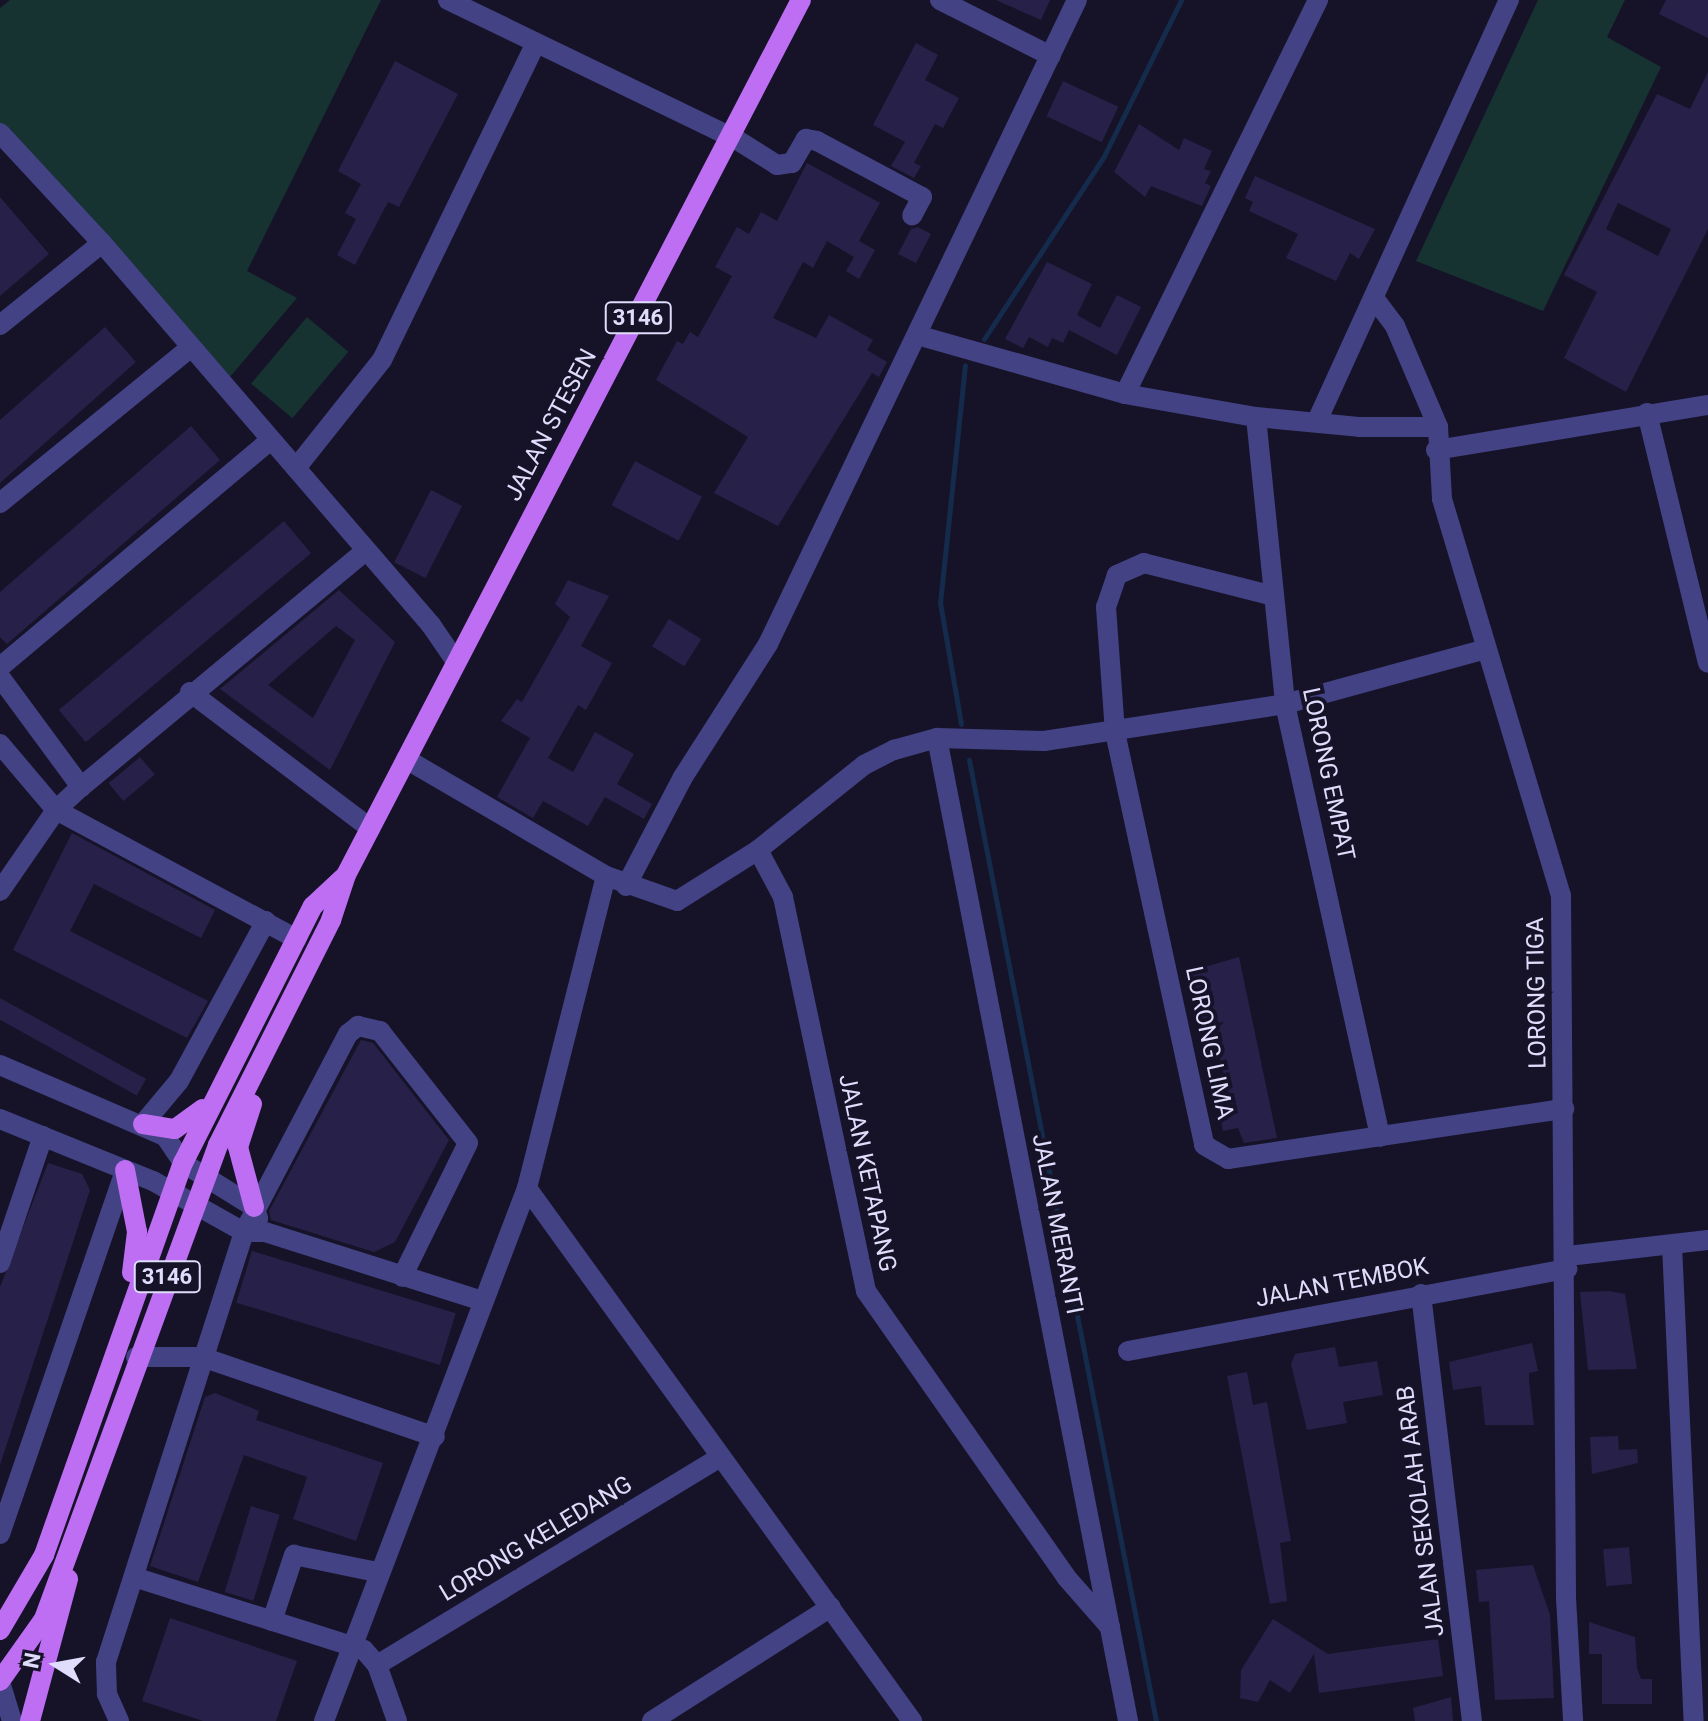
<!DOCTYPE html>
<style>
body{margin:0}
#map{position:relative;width:1708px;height:1721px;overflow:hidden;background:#161329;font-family:Roboto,sans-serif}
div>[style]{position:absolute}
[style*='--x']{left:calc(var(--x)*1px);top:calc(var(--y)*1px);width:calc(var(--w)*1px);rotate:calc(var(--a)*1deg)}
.green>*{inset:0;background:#163231;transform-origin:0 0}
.stream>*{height:5px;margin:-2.5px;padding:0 2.5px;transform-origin:2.5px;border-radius:2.5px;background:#142b4c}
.building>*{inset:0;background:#272048;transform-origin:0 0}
.minor>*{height:20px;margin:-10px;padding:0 10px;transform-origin:10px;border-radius:10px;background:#434284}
.major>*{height:20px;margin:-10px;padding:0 10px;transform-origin:10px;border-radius:10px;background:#be6ef3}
span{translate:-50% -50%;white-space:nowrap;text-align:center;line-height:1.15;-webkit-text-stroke:8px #161329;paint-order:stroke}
.shield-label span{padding:2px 6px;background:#161329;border:2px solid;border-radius:6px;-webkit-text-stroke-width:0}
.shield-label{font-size:22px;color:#e0ddfc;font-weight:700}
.street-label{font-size:24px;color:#e0ddfc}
.north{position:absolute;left:16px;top:1625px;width:80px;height:80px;-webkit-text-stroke:6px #161329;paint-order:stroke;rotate:281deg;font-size:22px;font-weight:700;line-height:32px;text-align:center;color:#e0ddfc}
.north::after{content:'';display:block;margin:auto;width:28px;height:36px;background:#e0ddfc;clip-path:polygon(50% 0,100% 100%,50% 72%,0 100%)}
</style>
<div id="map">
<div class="green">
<i style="clip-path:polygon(10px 0,381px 0,247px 271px,297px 298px,218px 391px,0 131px,0 8px)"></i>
<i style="clip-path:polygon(1538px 0,1625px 0,1607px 37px,1661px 67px,1543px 311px,1416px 261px)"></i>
<i style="left:307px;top:317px;width:54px;height:87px;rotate:40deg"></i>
</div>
<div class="stream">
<i style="--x:984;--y:339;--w:219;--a:-56.7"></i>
<i style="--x:1104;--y:156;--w:174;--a:-63.7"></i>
<i style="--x:961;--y:724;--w:123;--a:-99.8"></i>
<i style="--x:940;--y:603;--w:239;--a:-84"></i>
<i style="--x:969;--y:760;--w:979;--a:78.99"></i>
</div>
<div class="building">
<i style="clip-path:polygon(996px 0,1050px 0,1041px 20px)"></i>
<i style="clip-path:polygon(1666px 0,1708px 0,1708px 38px,1659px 14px)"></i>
<i style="clip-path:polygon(916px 43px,938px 55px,925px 80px,959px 98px,943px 128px,935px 124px,914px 163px,921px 166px,914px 178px,891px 166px,905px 142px,873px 125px)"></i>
<i style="clip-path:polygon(395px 61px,458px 94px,399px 207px,388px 202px,355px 265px,337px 255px,356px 219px,345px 213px,361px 184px,338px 171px)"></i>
<i style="clip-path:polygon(evenodd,1708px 72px,1708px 229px,1626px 392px,1564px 358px,1597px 292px,1564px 275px,1657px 94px,1690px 109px,1708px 72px,1618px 203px,1671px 229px,1658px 256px,1606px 229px,1618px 203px)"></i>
<i style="left:1063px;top:81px;width:61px;height:39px;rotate:25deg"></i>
<i style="clip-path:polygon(1139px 124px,1179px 150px,1184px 138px,1212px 151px,1204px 169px,1211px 171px,1205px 183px,1211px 186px,1202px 206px,1151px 186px,1145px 197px,1114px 172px)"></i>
<i style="clip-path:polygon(807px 163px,880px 203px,859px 241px,875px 250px,859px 279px,846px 271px,854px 257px,827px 241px,813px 268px,803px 262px,773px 318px,816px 338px,829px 315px,873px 340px,867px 350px,887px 362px,879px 377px,872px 373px,778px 526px,714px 493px,748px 437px,656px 380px,677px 341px,683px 344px,690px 332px,698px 337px,732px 276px,715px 267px,737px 227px,749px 234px,761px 212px,777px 221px)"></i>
<i style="clip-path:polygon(1255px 176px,1375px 229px,1359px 259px,1350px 253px,1336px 281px,1286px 258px,1298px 234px,1249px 211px,1253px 202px,1245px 198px)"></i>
<i style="clip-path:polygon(0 197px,49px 254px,0 296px)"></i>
<i style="clip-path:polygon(918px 227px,931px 234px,916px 263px,898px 254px,911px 229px)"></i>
<i style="clip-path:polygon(1047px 262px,1092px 284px,1077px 315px,1100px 328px,1117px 295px,1141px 307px,1117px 355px,1069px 330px,1063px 343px,1052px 338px,1048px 347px,1029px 337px,1023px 348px,1005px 339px)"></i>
<i style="clip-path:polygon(105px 327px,136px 362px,0 483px,0 420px)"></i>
<i style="clip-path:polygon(191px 426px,220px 460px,7px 644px,0 637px,0 592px)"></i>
<i style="left:635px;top:461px;width:76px;height:50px;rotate:28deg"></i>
<i style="left:431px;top:490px;width:35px;height:81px;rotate:27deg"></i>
<i style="left:284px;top:521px;width:42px;height:294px;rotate:50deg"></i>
<i style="clip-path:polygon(568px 580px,609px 596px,581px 646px,612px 663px,586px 710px,578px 705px,548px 758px,573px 772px,595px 732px,634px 754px,617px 784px,652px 804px,644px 819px,605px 797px,588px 826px,543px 801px,533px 818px,497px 797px,530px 738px,501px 721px,517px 699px,522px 702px,570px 617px,555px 604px)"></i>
<i style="clip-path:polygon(evenodd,339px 590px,395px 642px,330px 770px,220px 689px,339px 590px,336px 626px,355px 640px,313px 718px,268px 685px,336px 626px)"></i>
<i style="left:669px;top:619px;width:38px;height:32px;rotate:32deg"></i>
<i style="left:140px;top:757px;width:23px;height:41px;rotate:50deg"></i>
<i style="clip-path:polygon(72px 833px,215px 910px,201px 938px,94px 884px,70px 931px,208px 1001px,187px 1038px,13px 950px)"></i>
<i style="clip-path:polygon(1239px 957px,1277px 1138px,1244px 1143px,1238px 1128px,1223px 1131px,1219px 1111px,1229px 1097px,1217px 1045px,1203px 1048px,1196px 1012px,1203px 1011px,1191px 971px)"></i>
<i style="left:0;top:998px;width:167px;height:19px;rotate:29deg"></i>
<i style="clip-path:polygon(361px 1040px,373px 1043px,449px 1140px,395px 1242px,374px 1252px,271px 1220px,269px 1211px)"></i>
<i style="clip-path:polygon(48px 1163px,82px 1174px,90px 1190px,0 1465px,0 1287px)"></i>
<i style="left:252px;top:1251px;width:213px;height:54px;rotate:17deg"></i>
<i style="clip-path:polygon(1609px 1291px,1625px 1294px,1637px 1369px,1588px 1370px,1580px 1292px)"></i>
<i style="clip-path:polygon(1532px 1343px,1538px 1371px,1529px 1373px,1529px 1381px,1534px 1425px,1485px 1425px,1481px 1386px,1453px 1390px,1449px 1362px)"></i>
<i style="clip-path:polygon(1335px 1347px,1339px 1367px,1377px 1361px,1383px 1395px,1343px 1402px,1347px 1423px,1307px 1430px,1291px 1364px,1295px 1354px)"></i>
<i style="clip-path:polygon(1247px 1372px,1253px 1405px,1267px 1402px,1291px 1541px,1280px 1543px,1287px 1601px,1270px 1604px,1227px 1376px)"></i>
<i style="clip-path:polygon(215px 1393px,259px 1411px,256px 1420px,383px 1463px,356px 1541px,293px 1519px,307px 1477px,244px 1455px,198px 1582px,150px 1566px,205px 1397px)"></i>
<i style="clip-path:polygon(1618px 1436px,1619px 1450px,1637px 1449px,1638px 1463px,1592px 1474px,1590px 1437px)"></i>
<i style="left:251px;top:1506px;width:30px;height:90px;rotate:17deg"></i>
<i style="left:1629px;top:1547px;width:37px;height:26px;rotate:85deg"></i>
<i style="clip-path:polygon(1533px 1565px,1550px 1615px,1554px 1698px,1495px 1700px,1489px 1601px,1479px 1602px,1476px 1570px)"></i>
<i style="clip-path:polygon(170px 1618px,297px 1661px,276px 1721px,203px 1721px,142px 1701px)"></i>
<i style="clip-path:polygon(1273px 1619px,1328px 1654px,1438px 1639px,1443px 1676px,1319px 1693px,1314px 1654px,1290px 1693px,1270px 1680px,1258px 1702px,1240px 1698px,1241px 1670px)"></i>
<i style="clip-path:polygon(1589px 1622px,1635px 1637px,1637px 1668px,1641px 1679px,1652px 1679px,1652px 1704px,1602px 1704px,1602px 1654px,1589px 1654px)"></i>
<i style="clip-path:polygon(1451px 1697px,1453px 1721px,1415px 1721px,1413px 1708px)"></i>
</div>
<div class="minor">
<i style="--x:448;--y:0;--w:318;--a:25.8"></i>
<i style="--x:734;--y:138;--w:51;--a:32.1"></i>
<i style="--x:777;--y:165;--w:15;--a:-8"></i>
<i style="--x:792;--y:163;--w:28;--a:-60"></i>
<i style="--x:806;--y:139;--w:11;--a:10"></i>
<i style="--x:817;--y:141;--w:119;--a:28.1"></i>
<i style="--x:922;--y:197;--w:21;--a:118"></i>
<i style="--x:940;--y:0;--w:124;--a:26.8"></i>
<i style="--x:0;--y:133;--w:150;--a:47.2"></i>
<i style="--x:102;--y:243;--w:504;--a:49.26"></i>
<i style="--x:431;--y:625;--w:42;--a:55.6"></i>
<i style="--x:1374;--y:298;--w:35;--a:53"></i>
<i style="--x:1395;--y:326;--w:110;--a:66.9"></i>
<i style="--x:1438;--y:427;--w:72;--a:86.8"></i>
<i style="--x:1442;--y:499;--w:413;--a:73.3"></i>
<i style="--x:1561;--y:895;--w:703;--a:89.59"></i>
<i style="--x:1566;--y:1598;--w:123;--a:86.7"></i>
<i style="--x:0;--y:325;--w:131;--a:-38.8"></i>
<i style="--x:917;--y:335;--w:216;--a:15.8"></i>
<i style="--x:1125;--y:394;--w:133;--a:10"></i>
<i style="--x:1256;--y:417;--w:103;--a:5.5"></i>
<i style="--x:1359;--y:427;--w:79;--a:0"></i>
<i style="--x:1125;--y:394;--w:439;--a:-63.9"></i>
<i style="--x:1647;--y:413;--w:257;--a:76.3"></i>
<i style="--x:1256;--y:417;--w:288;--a:84.2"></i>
<i style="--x:1285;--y:704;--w:443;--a:77.6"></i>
<i style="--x:1317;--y:421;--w:463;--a:-65.5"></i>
<i style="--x:1436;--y:450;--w:276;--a:-9.4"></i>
<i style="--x:296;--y:468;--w:138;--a:-51.5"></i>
<i style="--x:382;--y:360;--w:352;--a:-64.1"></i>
<i style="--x:0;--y:503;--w:244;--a:-39.2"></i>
<i style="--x:1274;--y:596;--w:134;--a:-165.8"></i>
<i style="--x:1144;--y:563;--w:30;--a:156"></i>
<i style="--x:1117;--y:575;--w:34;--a:109"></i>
<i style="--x:1106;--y:607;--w:125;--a:85.9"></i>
<i style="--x:1115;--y:732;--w:422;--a:77.8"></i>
<i style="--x:1204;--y:1145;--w:28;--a:30"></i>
<i style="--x:1228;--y:1159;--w:340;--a:-8.5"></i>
<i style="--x:0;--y:667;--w:350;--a:-40"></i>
<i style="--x:0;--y:677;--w:137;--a:53.6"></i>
<i style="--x:190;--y:692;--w:226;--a:37.1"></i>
<i style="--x:937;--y:738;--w:1001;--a:79"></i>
<i style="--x:0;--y:744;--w:87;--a:49.7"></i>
<i style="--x:56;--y:810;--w:273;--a:28.2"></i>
<i style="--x:406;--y:759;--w:232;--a:30.3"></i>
<i style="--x:606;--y:876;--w:75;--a:19.4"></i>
<i style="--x:677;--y:901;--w:96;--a:-32.2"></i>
<i style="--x:758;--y:850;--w:136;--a:-38.7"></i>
<i style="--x:864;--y:765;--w:34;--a:-27"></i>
<i style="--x:894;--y:750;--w:45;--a:-15.6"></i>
<i style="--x:937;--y:738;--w:107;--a:1.6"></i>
<i style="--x:1044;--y:741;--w:244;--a:-8.7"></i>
<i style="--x:1285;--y:704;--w:208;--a:-15.3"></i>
<i style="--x:758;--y:850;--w:53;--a:62"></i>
<i style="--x:783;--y:897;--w:403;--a:78.1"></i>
<i style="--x:866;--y:1291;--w:349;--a:55"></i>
<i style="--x:1066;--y:1577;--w:67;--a:48.7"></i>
<i style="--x:626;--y:886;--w:123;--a:-62.4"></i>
<i style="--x:683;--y:777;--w:158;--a:-57.4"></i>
<i style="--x:768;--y:644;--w:714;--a:-64.37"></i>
<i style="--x:0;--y:891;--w:98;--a:-55.3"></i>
<i style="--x:56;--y:810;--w:34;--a:-43"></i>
<i style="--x:81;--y:787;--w:366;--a:-39.7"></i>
<i style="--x:0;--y:1065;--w:180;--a:23.3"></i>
<i style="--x:165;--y:1136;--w:32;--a:56"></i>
<i style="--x:183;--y:1163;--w:84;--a:31.8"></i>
<i style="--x:254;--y:1207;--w:12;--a:70"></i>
<i style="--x:0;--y:1119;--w:165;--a:22.1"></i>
<i style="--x:153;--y:1181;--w:104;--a:29.3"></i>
<i style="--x:244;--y:1232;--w:21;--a:0"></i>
<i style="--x:265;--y:1232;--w:229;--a:17.6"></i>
<i style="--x:143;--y:1124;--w:56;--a:-50.1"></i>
<i style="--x:179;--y:1081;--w:182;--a:-61.5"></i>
<i style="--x:527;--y:1188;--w:658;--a:54.16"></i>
<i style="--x:1672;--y:1245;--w:477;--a:87.4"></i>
<i style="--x:1568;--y:1256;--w:141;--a:-6.5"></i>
<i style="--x:0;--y:1263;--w:134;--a:-71.3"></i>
<i style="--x:1421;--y:1294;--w:430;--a:83.2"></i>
<i style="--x:1128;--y:1351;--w:447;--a:-10.6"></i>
<i style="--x:136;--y:1357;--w:66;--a:0"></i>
<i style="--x:202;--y:1357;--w:246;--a:18.9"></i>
<i style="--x:0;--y:1534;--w:385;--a:-71"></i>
<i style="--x:134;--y:1577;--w:241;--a:17.6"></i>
<i style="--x:364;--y:1650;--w:20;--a:49"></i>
<i style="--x:377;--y:1665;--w:59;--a:70.3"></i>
<i style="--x:272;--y:1621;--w:70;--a:-71.6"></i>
<i style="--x:294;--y:1555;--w:85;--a:11.6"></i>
<i style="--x:377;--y:1665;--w:402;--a:-31.2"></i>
<i style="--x:0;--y:1682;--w:41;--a:72.9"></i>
<i style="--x:119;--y:1721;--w:30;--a:-114"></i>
<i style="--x:107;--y:1694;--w:32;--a:-92"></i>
<i style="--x:106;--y:1662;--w:452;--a:-72.2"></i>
<i style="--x:244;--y:1232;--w:224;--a:-62.3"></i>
<i style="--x:348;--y:1034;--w:13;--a:-39"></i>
<i style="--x:358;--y:1026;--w:23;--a:13"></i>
<i style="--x:380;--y:1031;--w:142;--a:51.8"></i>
<i style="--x:468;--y:1143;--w:149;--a:116.2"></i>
<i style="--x:324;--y:1721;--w:570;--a:-69.15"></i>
<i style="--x:527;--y:1188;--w:322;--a:-75.8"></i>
<i style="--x:652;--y:1721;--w:212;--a:-32.5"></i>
</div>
<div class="major">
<i style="--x:252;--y:1104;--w:45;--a:108"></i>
<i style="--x:238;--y:1147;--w:62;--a:75.1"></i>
<i style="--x:143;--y:1124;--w:32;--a:9"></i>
<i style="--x:175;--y:1129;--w:34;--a:-36"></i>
<i style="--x:125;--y:1170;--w:63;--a:79"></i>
<i style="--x:137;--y:1232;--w:41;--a:97"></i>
<i style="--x:0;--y:1630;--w:87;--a:-59.6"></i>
<i style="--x:44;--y:1555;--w:416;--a:-70.5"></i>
<i style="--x:183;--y:1163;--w:288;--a:-63.2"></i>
<i style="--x:313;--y:906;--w:41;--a:-43"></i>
<i style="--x:0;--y:1681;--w:76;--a:-54.6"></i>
<i style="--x:44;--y:1619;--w:505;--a:-69.84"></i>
<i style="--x:218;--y:1145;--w:252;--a:-63.3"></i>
<i style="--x:331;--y:920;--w:47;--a:-71.6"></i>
<i style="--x:346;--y:875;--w:986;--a:-62.53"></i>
<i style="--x:30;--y:1721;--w:147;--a:-75"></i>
</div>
<div class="shield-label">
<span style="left:638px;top:318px">3146</span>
<span style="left:167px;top:1277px">3146</span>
</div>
<div class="street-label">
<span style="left:551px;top:425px;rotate:-62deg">JALAN STESEN</span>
<span style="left:1328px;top:774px;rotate:78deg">LORONG EMPAT</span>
<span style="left:1537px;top:993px;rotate:-91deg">LORONG TIGA</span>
<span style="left:1209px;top:1043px;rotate:78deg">LORONG LIMA</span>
<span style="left:867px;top:1173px;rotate:78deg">JALAN KETAPANG</span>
<span style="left:1057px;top:1224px;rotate:79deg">JALAN MERANTI</span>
<span style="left:1342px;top:1283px;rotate:-11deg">JALAN TEMBOK</span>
<span style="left:1421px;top:1511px;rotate:-97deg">JALAN SEKOLAH ARAB</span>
<span style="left:536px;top:1539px;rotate:-31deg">LORONG KELEDANG</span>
</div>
<div class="north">N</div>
</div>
